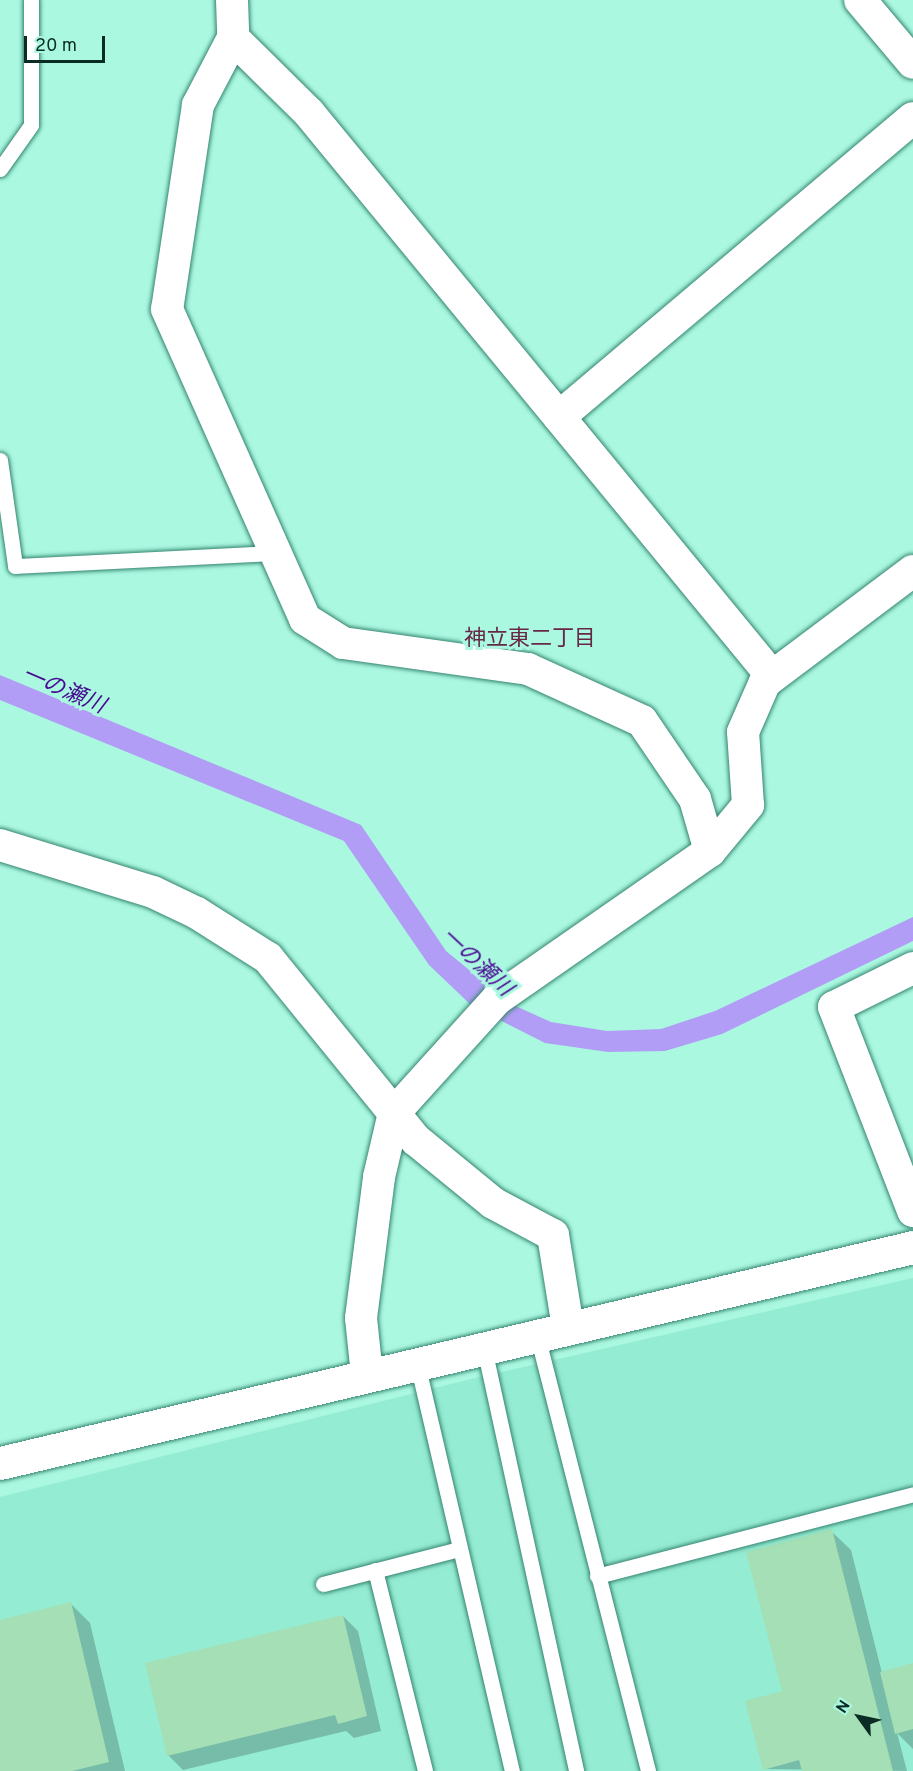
<!DOCTYPE html>
<meta charset="utf-8">
<style>
body{margin:0}
#map{position:relative;width:913px;height:1771px;overflow:hidden;background:#aaf8e0;font-family:Overpass,"Noto Sans JP",sans-serif}
div>[style]{position:absolute}
[style*='--x']{left:calc(var(--x)*1px);top:calc(var(--y)*1px);width:calc(var(--w)*1px);rotate:calc(var(--a)*1deg)}
.built>*{inset:0;background:#94ecd2}
.water>*{inset:0;background:#b19df6}
.shadow>*{inset:0;background:#0003}
.building>*{inset:0;background:#a4dfb5}
.roads{filter:drop-shadow(0 0 2px #358470) drop-shadow(0 0 2px #358470)}
.service>*{height:15px;margin:-7.5px;padding:0 7.5px;transform-origin:7.5px;border-radius:7.5px;background:#fff}
.minor>*{height:32px;margin:-16px;padding:0 16px;transform-origin:16px;border-radius:16px;background:#fff}
.tertiary>*{height:33px;margin:-16.5px;padding:0 16.5px;transform-origin:16.5px;border-radius:16.5px;background:#fff}
span{translate:-50% -50%;white-space:nowrap;text-align:center;line-height:1.15;-webkit-text-stroke:6px #aaf8e0;paint-order:stroke}
.neighbourhood-label{font-size:22px;color:#682746}
.water-label{font-size:22px;color:#470a92;font-style:italic}
.north{position:absolute;left:829px;top:1687px;width:60px;height:60px;-webkit-text-stroke:4px #aaf8e0;paint-order:stroke;rotate:303deg;font-size:16px;font-weight:700;line-height:24px;text-align:center;color:#0b2c24}
.north::after{content:'';display:block;margin:auto;width:21px;height:27px;background:#0b2c24;clip-path:polygon(50% 0,100% 100%,50% 72%,0 100%)}
.scale{position:absolute;left:24px;top:36px;width:81px;height:27px;box-sizing:border-box;border:3px solid #0b2c24;border-top:0;padding-left:8px;font-size:18px;line-height:21px;white-space:nowrap;color:#0b2c24;-webkit-text-stroke:4px #aaf8e0;paint-order:stroke}
</style>
<div id="map">
<div class="built">
<i style="clip-path:polygon(913px 1278px,913px 1771px,0 1771px,0 1497px,471px 1379px)"></i>
</div>
<div class="water">
<i style="clip-path:polygon(0 675px,361px 825px,446px 951px,511px 1004px,551px 1022px,607px 1031px,661px 1029px,715px 1011px,913px 917px,913px 941px,722px 1034px,665px 1051px,608px 1052px,545px 1043px,472px 1006px,429px 965px,344px 841px,0 700px)"></i>
</div>
<div class="shadow">
<i style="clip-path:polygon(831px 1531px,851px 1550px,882px 1673px,913px 1665px,913px 1749px,897px 1733px,907px 1771px,764px 1769px)"></i>
<i style="clip-path:polygon(71px 1604px,90px 1623px,125px 1771px,0 1771px,0 1621px)"></i>
<i style="clip-path:polygon(343px 1616px,358px 1631px,381px 1731px,354px 1738px,346px 1731px,183px 1770px,168px 1755px)"></i>
</div>
<div class="building">
<i style="clip-path:polygon(832px 1529px,893px 1771px,802px 1771px,799px 1760px,763px 1770px,745px 1701px,782px 1691px,746px 1552px)"></i>
<i style="clip-path:polygon(71px 1602px,109px 1762px,72px 1771px,0 1771px,0 1620px)"></i>
<i style="clip-path:polygon(343px 1615px,367px 1716px,338px 1724px,335px 1715px,167px 1756px,145px 1663px)"></i>
<i style="clip-path:polygon(913px 1663px,913px 1729px,895px 1734px,880px 1672px)"></i>
</div>
<div class="roads">
<div class="service">
<i style="--x:0;--y:169;--w:54;--a:-54.8"></i>
<i style="--x:31;--y:125;--w:125;--a:-90"></i>
<i style="--x:0;--y:460;--w:107;--a:81.9"></i>
<i style="--x:15;--y:566;--w:261;--a:-2.9"></i>
<i style="--x:537;--y:1335;--w:450;--a:75.7"></i>
<i style="--x:484;--y:1348;--w:433;--a:77.7"></i>
<i style="--x:417;--y:1363;--w:419;--a:76.9"></i>
<i style="--x:375;--y:1570;--w:207;--a:76"></i>
<i style="--x:597;--y:1576;--w:326;--a:-14.5"></i>
<i style="--x:323;--y:1584;--w:140;--a:-14.4"></i>
</div>
<div class="minor">
<i style="--x:232;--y:0;--w:38;--a:88"></i>
<i style="--x:233;--y:38;--w:107;--a:44.6"></i>
<i style="--x:309;--y:113;--w:729;--a:50.57"></i>
<i style="--x:860;--y:0;--w:82;--a:49.9"></i>
<i style="--x:233;--y:38;--w:76;--a:117.6"></i>
<i style="--x:198;--y:105;--w:206;--a:98.6"></i>
<i style="--x:167;--y:309;--w:339;--a:66"></i>
<i style="--x:305;--y:619;--w:45;--a:32.3"></i>
<i style="--x:343;--y:643;--w:187;--a:8"></i>
<i style="--x:528;--y:669;--w:125;--a:24.5"></i>
<i style="--x:642;--y:721;--w:94;--a:55.8"></i>
<i style="--x:695;--y:799;--w:54;--a:73.9"></i>
<i style="--x:559;--y:417;--w:463;--a:-40.2"></i>
<i style="--x:0;--y:845;--w:160;--a:17.1"></i>
<i style="--x:153;--y:892;--w:49;--a:25.5"></i>
<i style="--x:197;--y:913;--w:84;--a:32.4"></i>
<i style="--x:268;--y:958;--w:235;--a:50.9"></i>
<i style="--x:416;--y:1140;--w:99;--a:39.3"></i>
<i style="--x:493;--y:1203;--w:68;--a:28.1"></i>
<i style="--x:553;--y:1235;--w:94;--a:80.8"></i>
<i style="--x:913;--y:968;--w:88;--a:153.7"></i>
<i style="--x:834;--y:1007;--w:219;--a:68.8"></i>
<i style="--x:367;--y:1375;--w:57;--a:-96"></i>
<i style="--x:361;--y:1318;--w:142;--a:-82.7"></i>
<i style="--x:379;--y:1177;--w:66;--a:-76.8"></i>
<i style="--x:394;--y:1113;--w:154;--a:-47.9"></i>
<i style="--x:497;--y:999;--w:259;--a:-34.8"></i>
<i style="--x:710;--y:851;--w:60;--a:-50.4"></i>
<i style="--x:748;--y:805;--w:73;--a:-93.9"></i>
<i style="--x:743;--y:732;--w:55;--a:-66.3"></i>
<i style="--x:765;--y:682;--w:185;--a:-36.9"></i>
</div>
<div class="tertiary">
<i style="--x:0;--y:1463;--w:938;--a:-13.31"></i>
</div>
</div>
<div class="neighbourhood-label">
<span style="left:530px;top:640px">神立東二丁目</span>
</div>
<div class="water-label">
<span style="left:63px;top:691px;rotate:23deg">一の瀬川</span>
<span style="left:476px;top:963px;rotate:43deg">一の瀬川</span>
</div>
<div class="north">N</div>
<div class="scale">20 m</div>
</div>
